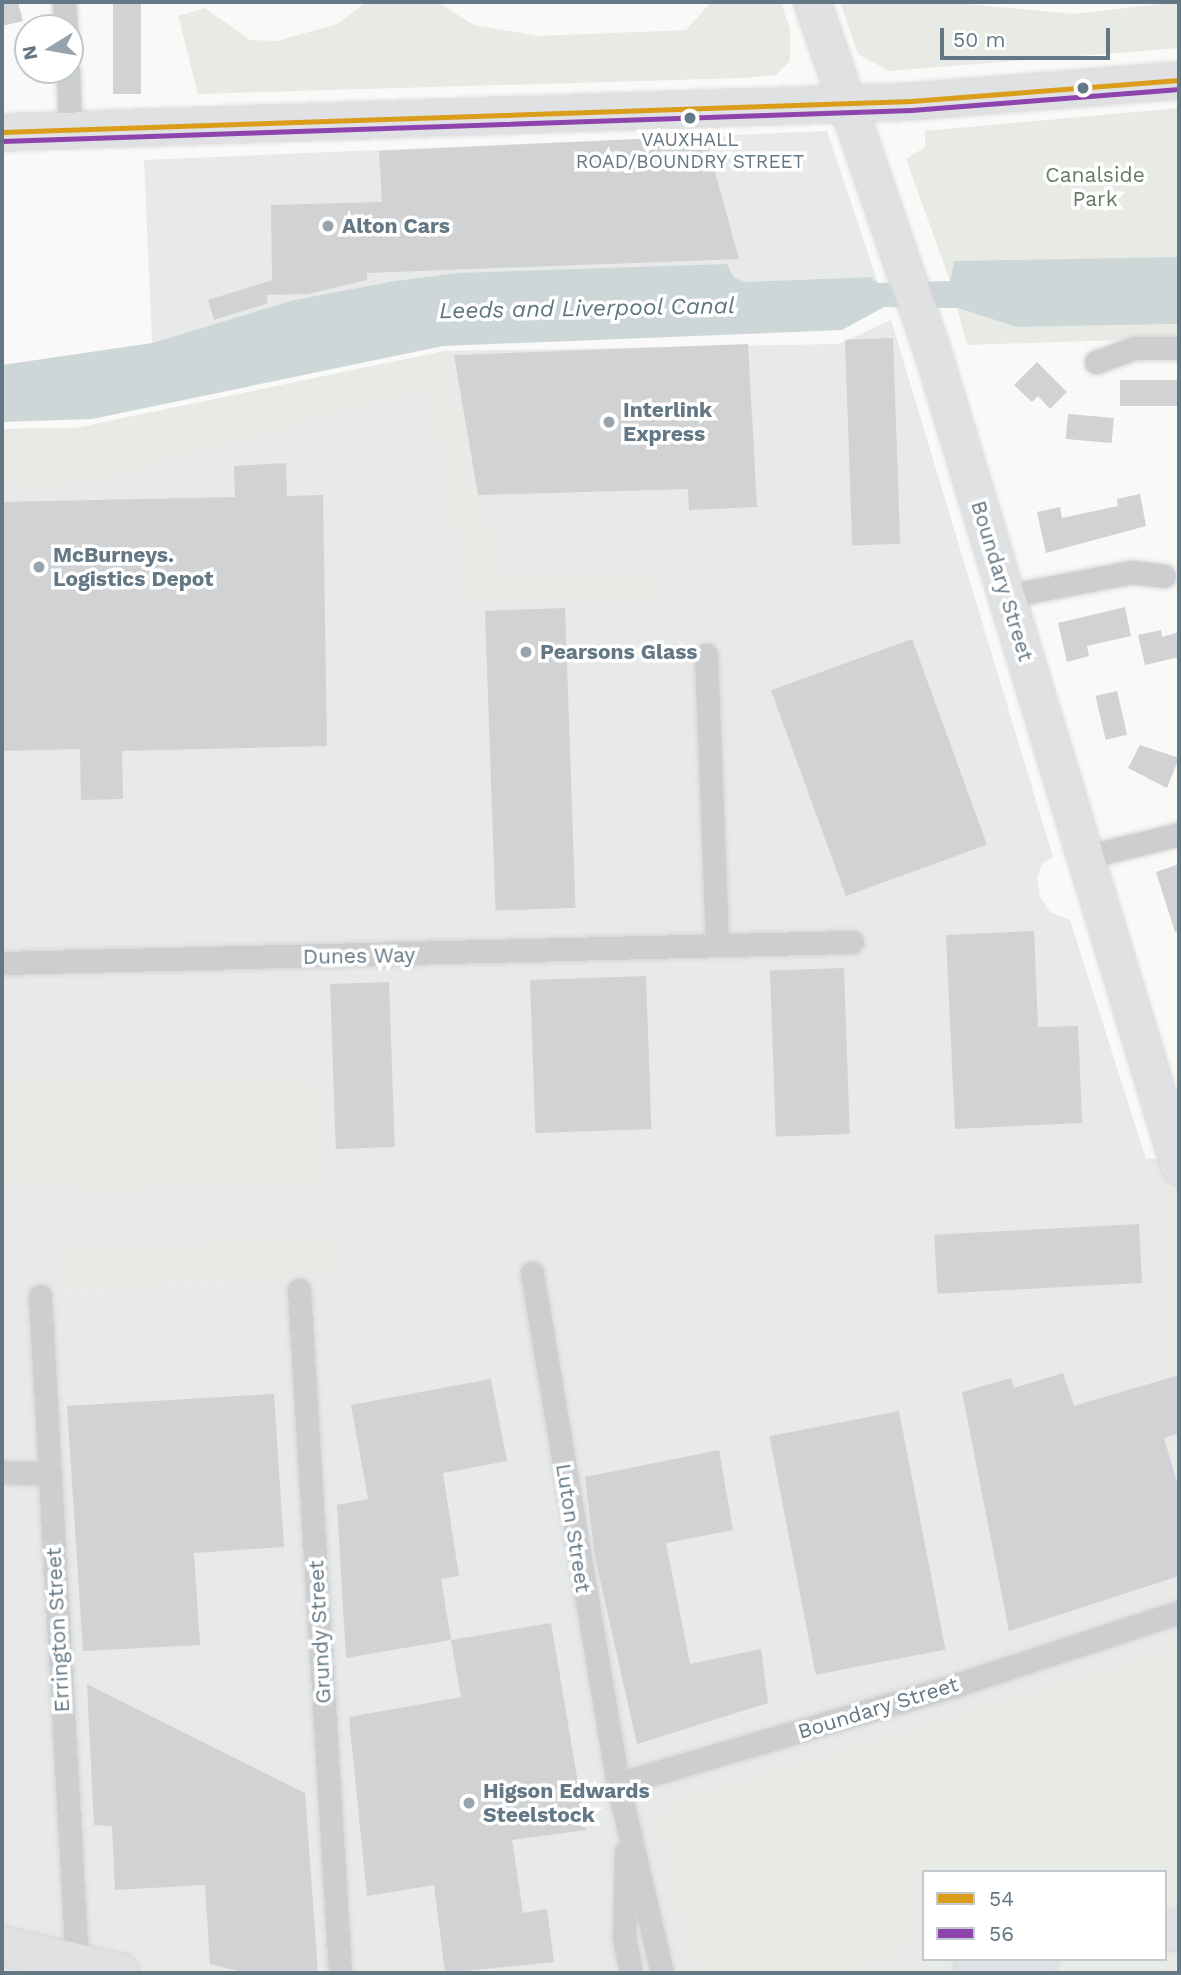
<!DOCTYPE html>
<style>
body{margin:0}
#map{position:relative;width:1181px;height:1975px;overflow:hidden;background:#f9f9f8;font-family:"Work Sans",sans-serif}
div>[style]{position:absolute}
[style*='--x']{left:calc(var(--x)*1px);top:calc(var(--y)*1px);width:calc(var(--w)*1px);rotate:calc(var(--a)*1deg)}
.built>*{inset:0;background:#e8e9e9}
.green>*{inset:0;background:#e8ebe5}
.water>*{inset:0;background:#cdd7d8}
.building>*{inset:0;background:#d0d2d3;transform-origin:0 0}
.roads{filter:drop-shadow(0 0 2px #d5d6d7) drop-shadow(0 0 2px #d5d6d7)}
.street>*{height:23px;margin:-11.5px;padding:0 11.5px;transform-origin:11.5px;border-radius:11.5px;background:#cdcecf}
.primary>*{height:35px;margin:-17.5px;padding:0 17.5px;transform-origin:17.5px;border-radius:17.5px;background:#e0e1e2}
.highway>*{height:38px;margin:-19px;padding:0 19px;transform-origin:19px;border-radius:19px;background:#e0e1e2}
.bus-1>*{height:5px;margin:-2.5px;padding:0 2.5px;transform-origin:2.5px;border-radius:2.5px;background:#d99d1a}
.bus-2>*{height:5px;margin:-2.5px;padding:0 2.5px;transform-origin:2.5px;border-radius:2.5px;background:#8e44ad}
.dots>*{width:19px;height:19px;translate:-50% -50%;box-sizing:border-box;border:4px solid #fff;border-radius:50%}
span{translate:-50% -50%;white-space:nowrap;text-align:center;line-height:1.15;-webkit-text-stroke:7px #fff;paint-order:stroke}
.bus-label{font-size:19px;color:#637784}
.park-label{font-size:21px;color:#687a62}
.poi-label{font-size:21px;color:#637784;font-weight:700}
.left{translate:0 -50%;text-align:left}
.street-label{font-size:21px;color:#637784}
.water-label{font-size:23px;color:#5e767d;font-style:italic}
.frame{position:absolute;inset:0;border:4px solid #637784;pointer-events:none}
.legend{position:absolute;left:922px;top:1870px;width:245px;height:91px;box-sizing:border-box;background:#fff;border:2px solid #c1c9ce;margin:0;padding:9px 12px;list-style:none;font-size:21px;color:#637784}
.legend li{display:flex;align-items:center;gap:14px;height:35px}
.legend b{width:35px;border:2px solid #c1c9ce}
.north{position:absolute;left:14px;top:14px;width:70px;height:70px;box-sizing:border-box;background:#fff;border:2px solid #c1c9ce;border-radius:50%;rotate:259deg;font-size:19px;font-weight:700;line-height:28px;text-align:center;color:#637784}
.north::after{content:'';display:block;margin:auto;width:24px;height:32px;background:#98a4ad;clip-path:polygon(50% 0,100% 100%,50% 72%,0 100%)}
.scale{position:absolute;left:940px;top:28px;width:170px;height:32px;box-sizing:border-box;border:4px solid #637784;border-top:0;padding-left:9px;font-size:21px;line-height:24px;white-space:nowrap;color:#637784;-webkit-text-stroke:5px #fff;paint-order:stroke}
</style>
<div id="map">
<div class="built">
<i style="clip-path:polygon(827px 131px,878px 283px,871px 277px,746px 282px,457px 273px,294px 300px,152px 343px,144px 160px)"></i>
<i style="clip-path:polygon(evenodd,891px 320px,1053px 857px,1042px 864px,1037px 878px,1040px 897px,1050px 912px,1070px 920px,1146px 1159px,1179px 1158px,1179px 1973px,2px 1973px,2px 429px,76px 428px,445px 351px,839px 344px,891px 320px,54px 1246px,111px 1247px,333px 1275px,61px 1291px,54px 1246px,891px 320px,924px 1872px,1165px 1872px,1165px 1959px,924px 1959px,924px 1872px)"></i>
</div>
<div class="green">
<i style="clip-path:polygon(366px 2px,437px 2px,474px 25px,538px 36px,686px 30px,711px 2px,781px 2px,790px 29px,790px 61px,776px 75px,743px 78px,198px 94px,178px 16px,205px 8px,250px 40px,277px 41px,337px 24px)"></i>
<i style="clip-path:polygon(840px 2px,945px 2px,1074px 14px,1179px 2px,1179px 48px,889px 71px,858px 54px)"></i>
<i style="clip-path:polygon(1179px 108px,1179px 260px,954px 261px,950px 281px,906px 159px,925px 147px,925px 131px)"></i>
<i style="clip-path:polygon(957px 308px,1017px 327px,1179px 324px,1179px 338px,967px 345px)"></i>
<i style="clip-path:polygon(445px 351px,478px 495px,505px 576px,663px 576px,666px 594px,653px 599px,466px 599px,427px 388px,81px 485px,2px 486px,2px 429px,76px 428px)"></i>
<i style="clip-path:polygon(2px 1079px,325px 1083px,328px 1185px,106px 1190px,2px 1187px)"></i>
<i style="clip-path:polygon(331px 1241px,333px 1275px,60px 1291px,54px 1245px)"></i>
<i style="clip-path:polygon(1179px 1647px,1179px 1900px,1165px 1903px,1165px 1872px,924px 1872px,924px 1940px,909px 1944px,893px 1960px,824px 1973px,710px 1973px,687px 1954px,657px 1819px,686px 1797px)"></i>
</div>
<div class="water">
<i style="clip-path:polygon(1178px 257px,1179px 324px,1017px 327px,957px 308px,884px 307px,842px 330px,443px 346px,92px 419px,2px 422px,2px 365px,152px 343px,294px 300px,395px 281px,457px 273px,727px 264px,734px 278px,746px 282px,871px 277px,878px 283px,950px 281px,954px 261px)"></i>
</div>
<div class="building">
<i style="clip-path:polygon(2px 2px,18px 2px,23px 21px,2px 26px)"></i>
<i style="left:113px;top:2px;width:28px;height:92px"></i>
<i style="clip-path:polygon(705px 136px,739px 259px,367px 273px,367px 280px,308px 294px,266px 295px,268px 303px,214px 320px,208px 300px,272px 280px,271px 205px,382px 202px,379px 151px)"></i>
<i style="left:893px;top:338px;width:206px;height:48px;rotate:88deg"></i>
<i style="clip-path:polygon(748px 344px,757px 507px,689px 510px,688px 489px,478px 495px,454px 355px)"></i>
<i style="clip-path:polygon(1037px 362px,1067px 392px,1050px 409px,1038px 396px,1032px 402px,1014px 385px)"></i>
<i style="left:1179px;top:380px;width:26px;height:59px;rotate:90deg"></i>
<i style="left:1068px;top:414px;width:46px;height:25px;rotate:5deg"></i>
<i style="clip-path:polygon(286px 463px,287px 496px,323px 495px,327px 746px,122px 751px,123px 799px,81px 800px,80px 749px,2px 751px,2px 502px,235px 497px,234px 466px)"></i>
<i style="clip-path:polygon(1140px 494px,1146px 526px,1046px 553px,1037px 512px,1060px 507px,1062px 518px,1118px 506px,1117px 499px)"></i>
<i style="clip-path:polygon(1125px 607px,1131px 636px,1087px 646px,1089px 656px,1067px 662px,1058px 623px)"></i>
<i style="left:565px;top:608px;width:300px;height:80px;rotate:88deg"></i>
<i style="clip-path:polygon(1161px 630px,1162px 637px,1179px 632px,1179px 657px,1145px 665px,1138px 635px)"></i>
<i style="left:912px;top:639px;width:219px;height:150px;rotate:70deg"></i>
<i style="left:1117px;top:691px;width:45px;height:22px;rotate:77deg"></i>
<i style="clip-path:polygon(1140px 745px,1179px 758px,1167px 788px,1128px 768px)"></i>
<i style="clip-path:polygon(1179px 864px,1179px 931px,1175px 932px,1156px 872px)"></i>
<i style="clip-path:polygon(1034px 931px,1038px 1027px,1078px 1026px,1082px 1123px,955px 1129px,946px 935px)"></i>
<i style="left:844px;top:968px;width:166px;height:74px;rotate:88deg"></i>
<i style="left:646px;top:976px;width:153px;height:116px;rotate:88deg"></i>
<i style="left:389px;top:982px;width:165px;height:59px;rotate:88deg"></i>
<i style="left:1139px;top:1224px;width:59px;height:205px;rotate:87deg"></i>
<i style="clip-path:polygon(1063px 1373px,1074px 1406px,1179px 1375px,1179px 1433px,1164px 1438px,1179px 1489px,1179px 1576px,1009px 1631px,962px 1392px,1011px 1378px,1014px 1388px)"></i>
<i style="clip-path:polygon(491px 1379px,507px 1461px,443px 1473px,459px 1576px,441px 1579px,451px 1640px,346px 1658px,337px 1505px,368px 1499px,351px 1405px)"></i>
<i style="clip-path:polygon(274px 1394px,284px 1547px,194px 1553px,200px 1645px,83px 1651px,67px 1406px)"></i>
<i style="left:899px;top:1411px;width:243px;height:132px;rotate:79deg"></i>
<i style="clip-path:polygon(719px 1450px,733px 1530px,666px 1543px,690px 1664px,761px 1649px,768px 1703px,637px 1744px,595px 1557px,585px 1477px)"></i>
<i style="clip-path:polygon(551px 1623px,586px 1830px,512px 1840px,523px 1913px,547px 1909px,554px 1962px,445px 1973px,434px 1885px,367px 1896px,349px 1717px,461px 1697px,451px 1640px)"></i>
<i style="clip-path:polygon(87px 1684px,305px 1793px,318px 1973px,246px 1973px,210px 1964px,205px 1885px,115px 1890px,112px 1826px,94px 1825px)"></i>
</div>
<div class="roads">
<div class="street">
<i style="--x:64;--y:2;--w:26;--a:86"></i>
<i style="--x:68;--y:70;--w:59;--a:88.1"></i>
<i style="--x:1096;--y:362;--w:40;--a:-20.2"></i>
<i style="--x:1134;--y:348;--w:45;--a:0"></i>
<i style="--x:1007;--y:596;--w:127;--a:-10.9"></i>
<i style="--x:1132;--y:572;--w:32;--a:7"></i>
<i style="--x:706;--y:655;--w:289;--a:87.8"></i>
<i style="--x:1085;--y:857;--w:97;--a:-13.7"></i>
<i style="--x:2;--y:963;--w:850;--a:-1.42"></i>
<i style="--x:532;--y:1273;--w:518;--a:80.45"></i>
<i style="--x:299;--y:1290;--w:684;--a:86.56"></i>
<i style="--x:40;--y:1296;--w:669;--a:86.83"></i>
<i style="--x:2;--y:1472;--w:47;--a:2.4"></i>
<i style="--x:626;--y:1852;--w:85;--a:91.3"></i>
<i style="--x:624;--y:1937;--w:37;--a:79"></i>
<i style="--x:662;--y:1973;--w:194;--a:-103.1"></i>
<i style="--x:618;--y:1784;--w:355;--a:-16.3"></i>
<i style="--x:959;--y:1684;--w:231;--a:-18.1"></i>
</div>
<div class="primary">
<i style="--x:812;--y:2;--w:362;--a:71"></i>
<i style="--x:930;--y:344;--w:859;--a:73.15"></i>
<i style="--x:2;--y:132;--w:910;--a:-1.95"></i>
<i style="--x:911;--y:101;--w:269;--a:-4.5"></i>
</div>
<div class="highway">
<i style="--x:1165;--y:1932;--w:14;--a:-12"></i>
<i style="--x:2;--y:1946;--w:121;--a:12.9"></i>
<i style="--x:973;--y:1973;--w:67;--a:-12"></i>
</div>
</div>
<div class="bus-1">
<i style="--x:2;--y:132;--w:910;--a:-1.95"></i>
<i style="--x:911;--y:101;--w:269;--a:-4.5"></i>
</div>
<div class="bus-2">
<i style="--x:2;--y:141;--w:910;--a:-1.95"></i>
<i style="--x:911;--y:110;--w:269;--a:-4.5"></i>
</div>
<div class="dots">
<i style="left:1083px;top:88px;background:#637784"></i>
<i style="left:690px;top:118px;background:#637784"></i>
<i style="left:328px;top:226px;background:#98a4ad"></i>
<i style="left:609px;top:422px;background:#98a4ad"></i>
<i style="left:39px;top:567px;background:#98a4ad"></i>
<i style="left:526px;top:652px;background:#98a4ad"></i>
<i style="left:469px;top:1803px;background:#98a4ad"></i>
</div>
<div class="bus-label">
<span style="left:690px;top:151px">VAUXHALL<br>ROAD/BOUNDRY STREET</span>
</div>
<div class="park-label">
<span style="left:1095px;top:187px">Canalside<br>Park</span>
</div>
<div class="poi-label">
<span class="left" style="left:342px;top:226px">Alton Cars</span>
<span class="left" style="left:623px;top:422px">Interlink<br>Express</span>
<span class="left" style="left:53px;top:567px">McBurneys.<br>Logistics Depot</span>
<span class="left" style="left:540px;top:652px">Pearsons Glass</span>
<span class="left" style="left:483px;top:1803px">Higson Edwards<br>Steelstock</span>
</div>
<div class="street-label">
<span style="left:1002px;top:581px;rotate:73deg">Boundary Street</span>
<span style="left:359px;top:956px;rotate:-1deg">Dunes Way</span>
<span style="left:573px;top:1528px;rotate:81deg">Luton Street</span>
<span style="left:58px;top:1630px;rotate:-93deg">Errington Street</span>
<span style="left:320px;top:1632px;rotate:-93deg">Grundy Street</span>
<span style="left:878px;top:1708px;rotate:-17deg">Boundary Street</span>
</div>
<div class="water-label">
<span style="left:587px;top:309px;rotate:-1deg">Leeds and Liverpool Canal</span>
</div>
<div class="frame"></div>
<ul class="legend">
<li><b style="height:9px;background:#d99d1a"></b>54</li>
<li><b style="height:9px;background:#8e44ad"></b>56</li>
</ul>
<div class="north">N</div>
<div class="scale">50 m</div>
</div>
